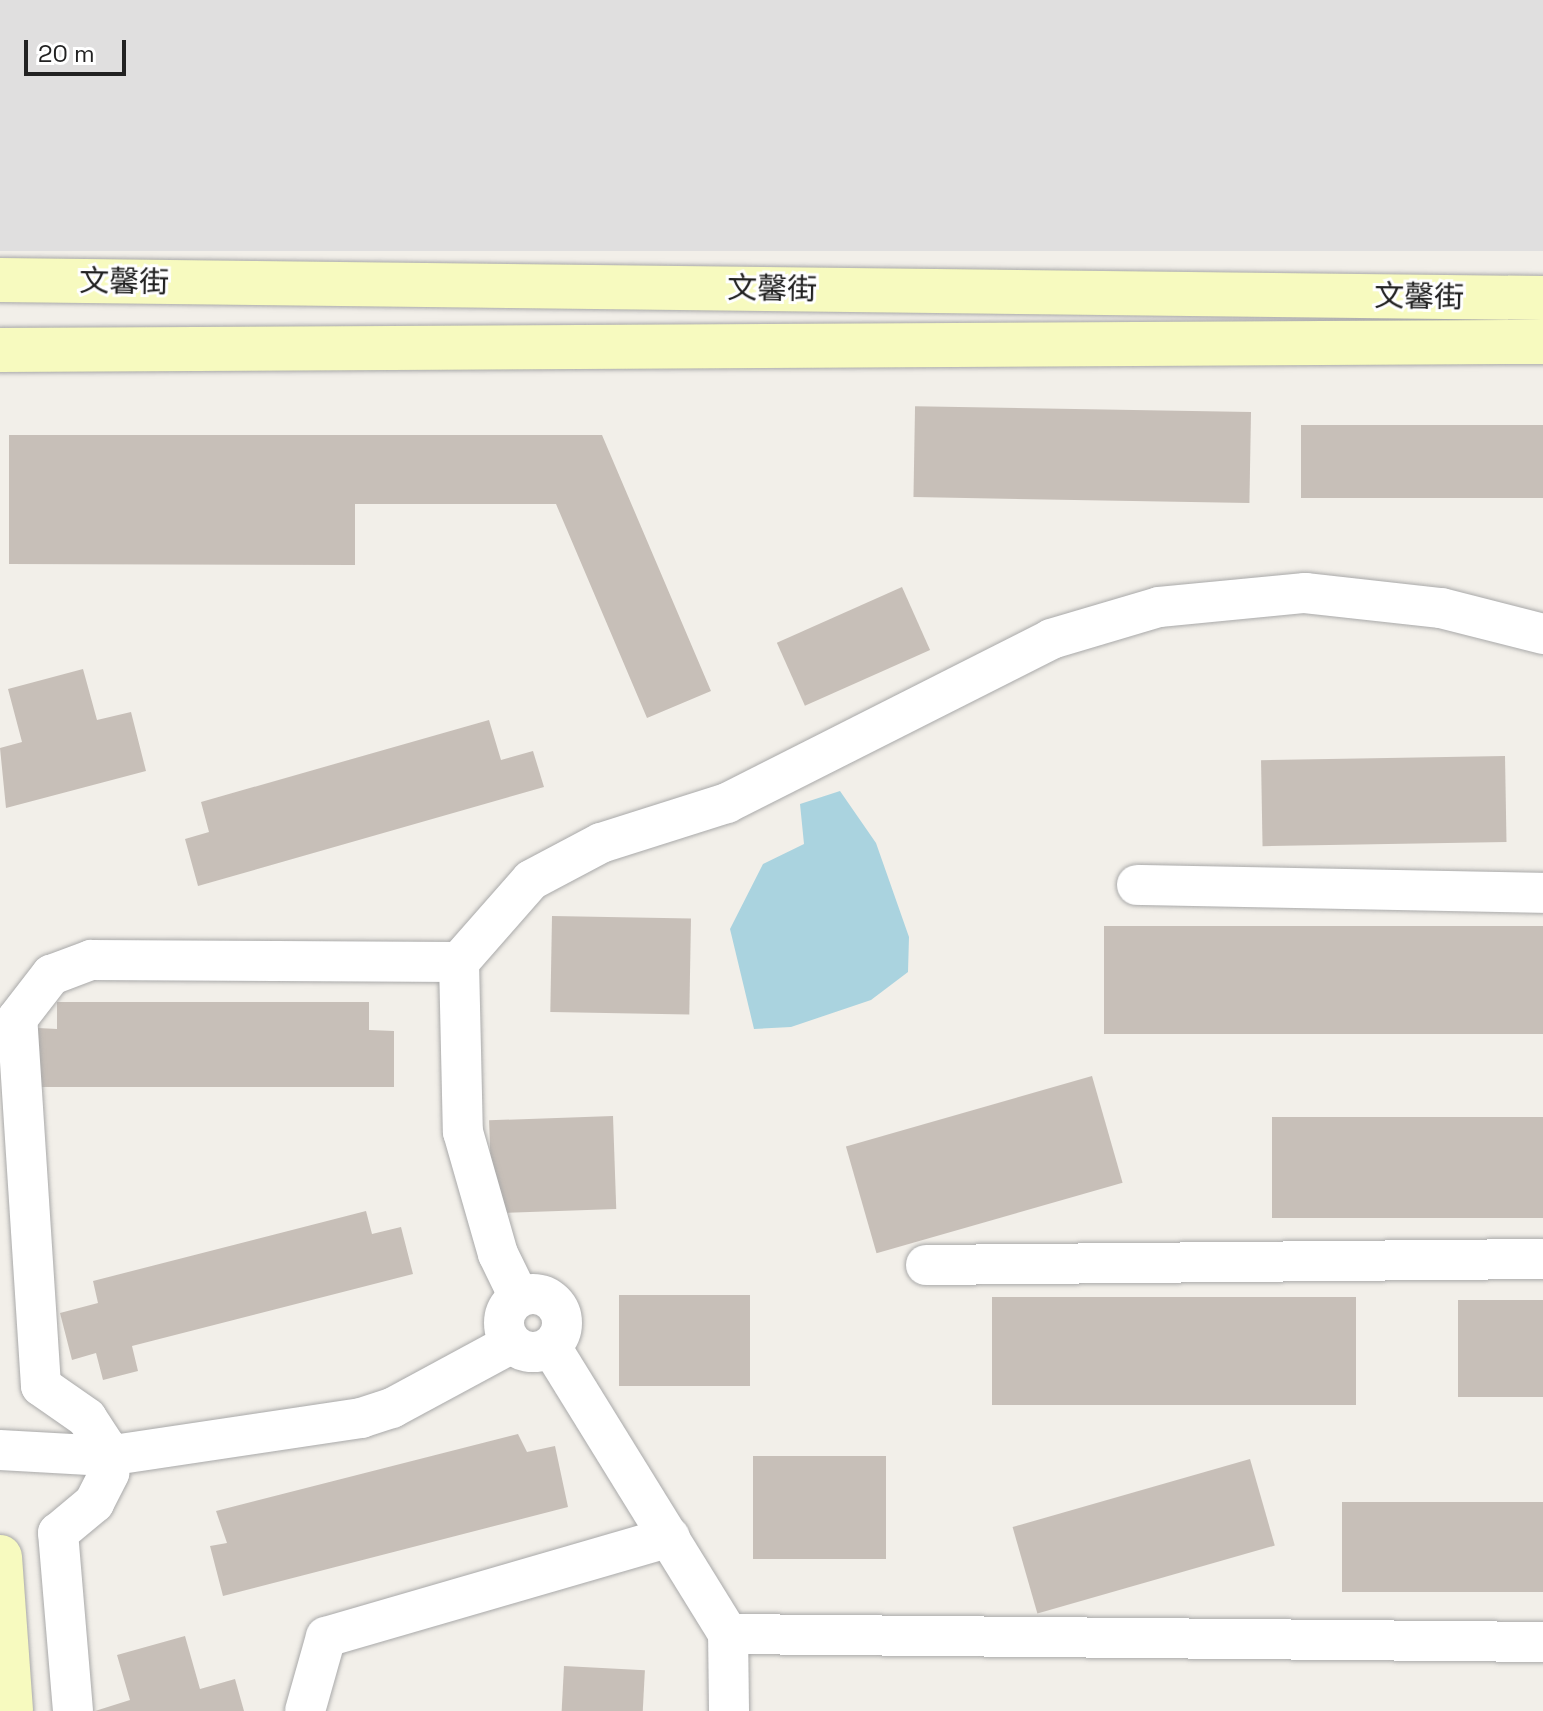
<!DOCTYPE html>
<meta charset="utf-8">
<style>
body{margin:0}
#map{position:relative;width:1543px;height:1711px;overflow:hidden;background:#f2efe9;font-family:"Space Grotesk","Noto Sans SC",sans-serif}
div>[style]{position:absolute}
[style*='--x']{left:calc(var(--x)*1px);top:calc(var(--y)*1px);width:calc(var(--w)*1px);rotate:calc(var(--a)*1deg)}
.residential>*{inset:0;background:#e0dfdf;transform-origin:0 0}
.water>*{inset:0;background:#aad3df}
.building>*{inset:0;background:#c7bfb8;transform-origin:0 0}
.roads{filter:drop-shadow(0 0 2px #a9a9a9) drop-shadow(0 0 2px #a9a9a9)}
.street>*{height:40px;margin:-20px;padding:0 20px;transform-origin:20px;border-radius:20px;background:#fff}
.street>.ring{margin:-20px;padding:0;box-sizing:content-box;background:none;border:40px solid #fff;border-radius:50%}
.secondary>*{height:44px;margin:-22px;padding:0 22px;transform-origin:22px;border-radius:22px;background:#f7fabf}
span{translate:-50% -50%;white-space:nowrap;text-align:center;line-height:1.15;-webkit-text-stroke:6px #fff;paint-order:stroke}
.street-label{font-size:30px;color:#222}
.scale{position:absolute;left:24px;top:40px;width:102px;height:36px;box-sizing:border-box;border:4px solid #222;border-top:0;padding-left:10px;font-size:24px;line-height:28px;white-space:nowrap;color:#222;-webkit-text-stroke:6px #fff;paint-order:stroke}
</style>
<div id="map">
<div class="residential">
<i style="left:0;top:0;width:1543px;height:251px"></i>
</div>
<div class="water">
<i style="clip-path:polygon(840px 791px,876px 843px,909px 937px,908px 972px,871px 1000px,791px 1027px,754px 1029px,730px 929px,763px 864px,804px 844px,800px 804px)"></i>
</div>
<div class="building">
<i style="left:1251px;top:412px;width:91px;height:336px;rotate:91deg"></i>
<i style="left:1543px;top:425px;width:73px;height:242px;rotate:90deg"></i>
<i style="clip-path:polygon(9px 435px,602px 435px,711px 691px,647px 718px,556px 504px,355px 504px,355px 565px,9px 564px)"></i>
<i style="left:902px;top:587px;width:69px;height:137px;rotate:66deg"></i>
<i style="clip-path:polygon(83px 669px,97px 720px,131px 712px,146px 771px,6px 808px,0 748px,22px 742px,8px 689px)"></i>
<i style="clip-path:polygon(489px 720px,501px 760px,533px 751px,544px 787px,198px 886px,185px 839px,209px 832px,201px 802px)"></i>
<i style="left:1505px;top:756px;width:86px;height:244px;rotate:89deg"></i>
<i style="left:552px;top:916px;width:139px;height:96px;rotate:1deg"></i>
<i style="left:1104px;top:926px;width:439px;height:108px"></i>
<i style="clip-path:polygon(57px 1002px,369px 1002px,369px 1030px,394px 1031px,394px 1087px,38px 1087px,38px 1028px,57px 1029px)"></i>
<i style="left:1092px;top:1076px;width:111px;height:256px;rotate:74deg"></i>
<i style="left:613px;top:1116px;width:93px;height:124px;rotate:88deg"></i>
<i style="left:1543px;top:1117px;width:101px;height:271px;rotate:90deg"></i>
<i style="clip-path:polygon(366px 1211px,372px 1234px,401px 1227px,413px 1274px,132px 1346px,138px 1371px,103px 1380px,96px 1353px,72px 1360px,60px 1313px,98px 1303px,93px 1281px)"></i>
<i style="left:619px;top:1295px;width:131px;height:91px"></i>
<i style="left:992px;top:1297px;width:364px;height:108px"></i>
<i style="left:1458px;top:1300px;width:85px;height:97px"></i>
<i style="clip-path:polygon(518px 1434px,527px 1452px,555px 1446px,568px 1507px,223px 1596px,210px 1546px,227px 1543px,216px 1511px)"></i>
<i style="left:753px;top:1456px;width:133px;height:103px"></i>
<i style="left:1250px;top:1459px;width:90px;height:247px;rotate:74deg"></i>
<i style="left:1543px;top:1502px;width:90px;height:201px;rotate:90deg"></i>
<i style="clip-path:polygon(185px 1636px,200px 1689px,235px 1679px,244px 1711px,95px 1711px,130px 1700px,117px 1655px)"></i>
<i style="left:564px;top:1666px;width:81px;height:45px;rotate:3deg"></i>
</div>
<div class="roads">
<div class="street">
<i style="--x:1137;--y:885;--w:406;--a:1.1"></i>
<i style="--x:459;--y:962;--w:170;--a:88.7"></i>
<i style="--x:463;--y:1132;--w:127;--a:74"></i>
<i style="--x:498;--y:1254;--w:48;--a:64"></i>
<i style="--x:926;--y:1265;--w:617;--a:-0.56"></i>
<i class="ring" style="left:504px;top:1294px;width:18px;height:18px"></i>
<i style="--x:551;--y:1347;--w:337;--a:58.3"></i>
<i style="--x:0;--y:1450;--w:107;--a:3.2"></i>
<i style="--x:107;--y:1456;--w:257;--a:-8.5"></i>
<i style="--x:361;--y:1418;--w:33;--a:-18"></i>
<i style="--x:392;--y:1408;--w:136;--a:-28.4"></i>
<i style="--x:73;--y:1711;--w:179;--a:-94.8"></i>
<i style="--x:58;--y:1533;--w:47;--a:-39.8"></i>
<i style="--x:94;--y:1503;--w:34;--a:-63"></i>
<i style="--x:109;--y:1473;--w:27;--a:-98"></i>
<i style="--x:105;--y:1446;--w:33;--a:-123"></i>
<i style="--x:87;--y:1418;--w:56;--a:-145.2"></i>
<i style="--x:41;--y:1386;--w:368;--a:-93.7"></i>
<i style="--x:17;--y:1019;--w:56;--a:-52.3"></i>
<i style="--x:51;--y:975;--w:43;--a:-20.6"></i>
<i style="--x:91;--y:960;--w:368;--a:0.3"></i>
<i style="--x:459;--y:962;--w:109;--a:-48.7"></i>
<i style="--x:531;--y:880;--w:79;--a:-27.9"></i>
<i style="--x:601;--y:843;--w:132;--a:-17.6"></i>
<i style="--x:727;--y:803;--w:363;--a:-26.8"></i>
<i style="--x:1051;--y:639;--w:113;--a:-16.5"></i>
<i style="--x:1159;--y:607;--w:147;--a:-5.5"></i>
<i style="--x:1305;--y:593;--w:137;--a:6.3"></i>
<i style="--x:1441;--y:608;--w:105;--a:14.3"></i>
<i style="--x:305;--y:1711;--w:77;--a:-74.2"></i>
<i style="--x:326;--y:1637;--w:358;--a:-16.2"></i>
<i style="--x:729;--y:1711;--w:77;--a:-90.7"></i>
<i style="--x:728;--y:1634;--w:815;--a:0.56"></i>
</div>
<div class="secondary">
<i style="--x:0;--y:280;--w:1543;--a:0.67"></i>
<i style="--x:0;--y:350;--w:1543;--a:-0.3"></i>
<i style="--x:0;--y:1557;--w:154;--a:85.9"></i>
</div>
</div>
<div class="street-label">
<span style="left:124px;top:282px;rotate:1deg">文馨街</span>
<span style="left:772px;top:289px;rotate:1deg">文馨街</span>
<span style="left:1419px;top:297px;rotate:1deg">文馨街</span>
</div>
<div class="scale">20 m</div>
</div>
